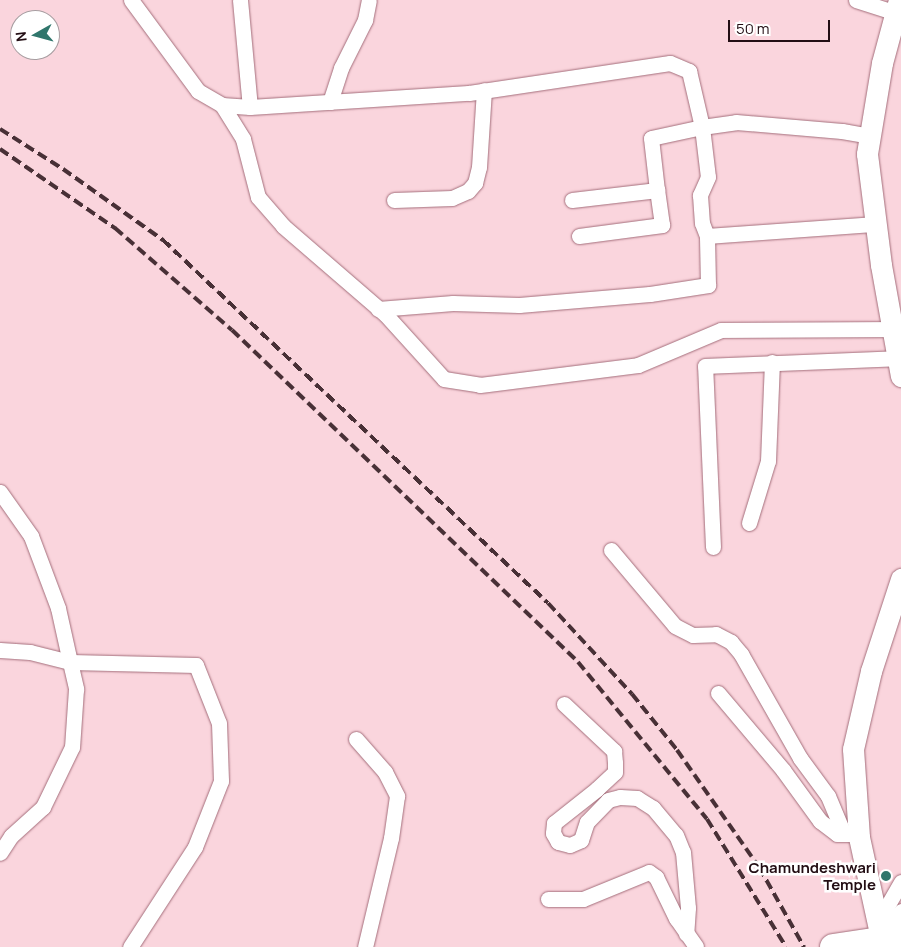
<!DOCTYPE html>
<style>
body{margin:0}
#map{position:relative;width:901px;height:947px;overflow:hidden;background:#fad5dd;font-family:Manrope,sans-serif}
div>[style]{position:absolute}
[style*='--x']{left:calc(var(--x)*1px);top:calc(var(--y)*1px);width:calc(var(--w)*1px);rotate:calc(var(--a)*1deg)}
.roads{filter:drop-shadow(0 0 1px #a46e7b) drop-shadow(0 0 1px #a46e7b)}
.street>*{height:15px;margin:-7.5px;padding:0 7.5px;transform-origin:7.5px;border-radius:7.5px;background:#fff}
.secondary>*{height:21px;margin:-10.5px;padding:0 10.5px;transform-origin:10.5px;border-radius:10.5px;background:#fff}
.highway>*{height:26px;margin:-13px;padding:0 13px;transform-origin:13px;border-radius:13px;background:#fff}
.rail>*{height:4px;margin-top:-2px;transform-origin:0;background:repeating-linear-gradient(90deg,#483036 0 10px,transparent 0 15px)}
.dots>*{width:14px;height:14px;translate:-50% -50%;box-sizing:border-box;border:2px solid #fff;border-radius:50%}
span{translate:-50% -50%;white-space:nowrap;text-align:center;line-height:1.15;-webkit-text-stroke:5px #fff;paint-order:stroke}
.poi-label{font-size:15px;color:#220d13;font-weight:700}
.right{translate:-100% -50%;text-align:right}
.north{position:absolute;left:10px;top:10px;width:50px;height:50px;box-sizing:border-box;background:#fff;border:1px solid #a79ea1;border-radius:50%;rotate:263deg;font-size:14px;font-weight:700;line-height:20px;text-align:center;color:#220d13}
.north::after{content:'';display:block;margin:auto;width:18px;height:22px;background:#30766c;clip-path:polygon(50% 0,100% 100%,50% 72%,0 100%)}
.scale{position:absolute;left:728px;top:20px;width:102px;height:22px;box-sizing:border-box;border:2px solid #220d13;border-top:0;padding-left:6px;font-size:15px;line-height:18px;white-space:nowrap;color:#220d13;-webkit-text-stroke:4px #fff;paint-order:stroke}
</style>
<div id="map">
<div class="roads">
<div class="street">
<i style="--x:131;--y:0;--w:113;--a:53.6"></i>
<i style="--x:198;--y:91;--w:28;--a:30"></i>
<i style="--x:222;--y:105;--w:28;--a:4"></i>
<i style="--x:250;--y:107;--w:219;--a:-3.7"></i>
<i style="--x:469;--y:93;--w:203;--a:-8.5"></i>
<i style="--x:670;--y:63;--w:21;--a:23"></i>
<i style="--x:689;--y:71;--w:57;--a:76.9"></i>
<i style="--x:702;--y:127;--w:34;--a:-8"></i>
<i style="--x:736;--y:122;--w:106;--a:4.9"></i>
<i style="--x:842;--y:131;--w:28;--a:10"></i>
<i style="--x:240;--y:0;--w:107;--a:84.7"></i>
<i style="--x:856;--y:0;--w:42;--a:18"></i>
<i style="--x:330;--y:102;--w:36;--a:-72"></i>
<i style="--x:341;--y:68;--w:54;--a:-63.4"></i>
<i style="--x:365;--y:20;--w:20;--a:-79"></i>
<i style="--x:222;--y:105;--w:40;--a:58"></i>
<i style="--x:243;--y:139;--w:60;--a:75.5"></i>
<i style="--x:258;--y:197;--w:38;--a:49"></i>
<i style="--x:283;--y:226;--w:136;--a:40.8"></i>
<i style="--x:386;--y:315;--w:86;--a:47.8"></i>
<i style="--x:444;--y:379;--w:36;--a:9"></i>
<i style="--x:480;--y:385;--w:159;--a:-7.2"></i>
<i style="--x:638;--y:365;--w:90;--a:-22.9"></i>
<i style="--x:721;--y:330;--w:172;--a:-0.3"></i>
<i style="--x:394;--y:200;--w:58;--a:-2"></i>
<i style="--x:452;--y:198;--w:17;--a:-24"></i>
<i style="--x:468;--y:191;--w:11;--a:-49"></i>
<i style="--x:475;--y:183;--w:16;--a:-76"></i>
<i style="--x:479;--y:167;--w:77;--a:-86.3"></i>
<i style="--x:572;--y:200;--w:86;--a:-6.7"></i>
<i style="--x:657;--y:190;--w:52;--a:-96.6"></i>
<i style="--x:651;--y:138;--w:52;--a:-12.2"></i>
<i style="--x:702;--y:127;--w:50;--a:83.2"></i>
<i style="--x:708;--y:177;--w:20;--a:114"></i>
<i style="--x:700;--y:195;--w:28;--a:86"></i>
<i style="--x:702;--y:223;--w:14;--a:69"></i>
<i style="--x:579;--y:236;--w:84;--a:-7.5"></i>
<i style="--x:662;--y:225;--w:35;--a:-98"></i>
<i style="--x:378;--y:309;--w:75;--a:-4.6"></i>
<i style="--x:453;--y:303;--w:66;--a:1.7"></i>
<i style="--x:519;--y:305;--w:131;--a:-4.8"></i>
<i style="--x:650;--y:294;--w:59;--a:-8.8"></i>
<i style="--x:708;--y:285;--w:49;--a:-91.2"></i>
<i style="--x:707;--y:236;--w:169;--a:-4.1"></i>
<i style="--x:0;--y:492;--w:54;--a:54.8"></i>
<i style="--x:31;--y:536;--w:77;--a:69.4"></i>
<i style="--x:58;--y:608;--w:55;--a:77.5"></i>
<i style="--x:70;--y:662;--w:126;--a:1.4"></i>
<i style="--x:196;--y:665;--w:62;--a:68.4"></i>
<i style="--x:219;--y:723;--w:58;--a:88"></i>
<i style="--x:221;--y:781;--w:71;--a:111.5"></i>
<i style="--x:195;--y:847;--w:119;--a:123"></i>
<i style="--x:749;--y:523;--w:65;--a:-73"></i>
<i style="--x:768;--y:461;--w:99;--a:-87.7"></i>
<i style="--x:713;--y:547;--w:181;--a:-92.5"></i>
<i style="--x:705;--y:366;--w:196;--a:-2.3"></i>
<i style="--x:611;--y:550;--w:99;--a:49.9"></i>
<i style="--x:675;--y:626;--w:20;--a:27"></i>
<i style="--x:693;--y:635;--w:23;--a:-2"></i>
<i style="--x:716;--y:634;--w:17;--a:28"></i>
<i style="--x:731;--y:642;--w:16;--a:50"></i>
<i style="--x:741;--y:654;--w:120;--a:60.4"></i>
<i style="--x:800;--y:758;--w:47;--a:53.6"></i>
<i style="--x:828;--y:796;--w:41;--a:67.2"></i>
<i style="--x:0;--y:650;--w:30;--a:4"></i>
<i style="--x:30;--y:652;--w:41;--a:14"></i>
<i style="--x:70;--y:662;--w:28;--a:77"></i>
<i style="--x:76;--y:689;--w:58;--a:93.9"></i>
<i style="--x:72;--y:747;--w:67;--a:115.8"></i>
<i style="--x:43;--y:807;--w:43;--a:137.8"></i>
<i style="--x:11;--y:836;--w:20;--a:123"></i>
<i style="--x:718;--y:693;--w:101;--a:49.8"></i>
<i style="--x:783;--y:770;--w:63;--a:54"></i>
<i style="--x:820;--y:821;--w:21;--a:37"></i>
<i style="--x:837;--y:834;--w:13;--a:0"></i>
<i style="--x:564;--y:704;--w:69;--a:43.2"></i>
<i style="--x:614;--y:751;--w:12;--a:85"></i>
<i style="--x:615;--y:763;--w:9;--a:90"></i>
<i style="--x:615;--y:772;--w:25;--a:137"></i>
<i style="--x:597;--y:789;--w:55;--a:141.7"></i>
<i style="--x:554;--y:823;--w:10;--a:96"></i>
<i style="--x:553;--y:833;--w:10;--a:61"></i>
<i style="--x:558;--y:842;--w:12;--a:14"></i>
<i style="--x:570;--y:845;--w:12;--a:-24"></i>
<i style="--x:581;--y:840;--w:19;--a:-72"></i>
<i style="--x:587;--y:822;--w:30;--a:-46"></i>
<i style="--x:608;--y:800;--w:12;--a:-14"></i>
<i style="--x:620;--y:797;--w:17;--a:3"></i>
<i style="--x:637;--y:798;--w:19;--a:32"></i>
<i style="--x:653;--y:808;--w:35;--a:50"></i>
<i style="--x:676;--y:835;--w:18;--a:68"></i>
<i style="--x:683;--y:852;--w:56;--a:84.9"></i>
<i style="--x:688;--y:908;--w:26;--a:94"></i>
<i style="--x:356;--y:739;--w:44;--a:48.7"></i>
<i style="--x:385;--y:772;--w:27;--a:63"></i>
<i style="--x:397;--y:796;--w:42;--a:98.1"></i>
<i style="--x:391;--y:838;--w:112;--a:103.4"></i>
<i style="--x:548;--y:899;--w:35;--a:0"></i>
<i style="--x:583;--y:899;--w:71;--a:-22.2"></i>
<i style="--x:649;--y:872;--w:9;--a:36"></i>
<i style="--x:656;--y:877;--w:46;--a:64"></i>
<i style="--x:676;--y:918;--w:35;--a:55"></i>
<i style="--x:883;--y:929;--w:21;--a:-82"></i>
<i style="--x:886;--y:908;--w:30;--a:-60"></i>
<i style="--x:884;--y:933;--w:28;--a:-52"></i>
</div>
<div class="secondary">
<i style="--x:899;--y:0;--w:65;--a:105.1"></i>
<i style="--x:882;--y:63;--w:92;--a:99.4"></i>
<i style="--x:867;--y:154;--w:112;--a:82.8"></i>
<i style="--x:881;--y:265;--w:113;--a:79.8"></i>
<i style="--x:881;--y:938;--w:103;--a:-102.3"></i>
<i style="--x:859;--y:837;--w:88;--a:-93.9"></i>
<i style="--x:853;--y:749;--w:80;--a:-77"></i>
<i style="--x:871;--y:671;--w:97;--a:-71.9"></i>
</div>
<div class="highway">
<i style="--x:833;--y:947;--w:69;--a:-8.4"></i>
</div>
</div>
<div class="rail">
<i style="--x:0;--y:129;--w:75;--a:32.4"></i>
<i style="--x:63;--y:169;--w:123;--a:35.4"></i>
<i style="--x:163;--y:240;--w:529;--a:43.32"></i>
<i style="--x:548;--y:603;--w:124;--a:47.3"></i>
<i style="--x:632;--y:694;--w:72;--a:51.2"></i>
<i style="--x:677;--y:750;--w:143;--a:55"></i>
<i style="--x:759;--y:867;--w:92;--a:60.6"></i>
<i style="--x:0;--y:149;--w:140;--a:34.5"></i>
<i style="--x:115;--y:228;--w:155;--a:41.1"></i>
<i style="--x:232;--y:330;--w:480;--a:43.8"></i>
<i style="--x:578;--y:662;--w:203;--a:50.6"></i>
<i style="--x:707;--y:819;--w:150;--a:58.3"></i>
</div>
<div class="dots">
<i style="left:886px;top:876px;background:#30766c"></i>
</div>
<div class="poi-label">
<span class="right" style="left:876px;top:876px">Chamundeshwari<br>Temple</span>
</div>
<div class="north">N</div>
<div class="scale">50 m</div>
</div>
